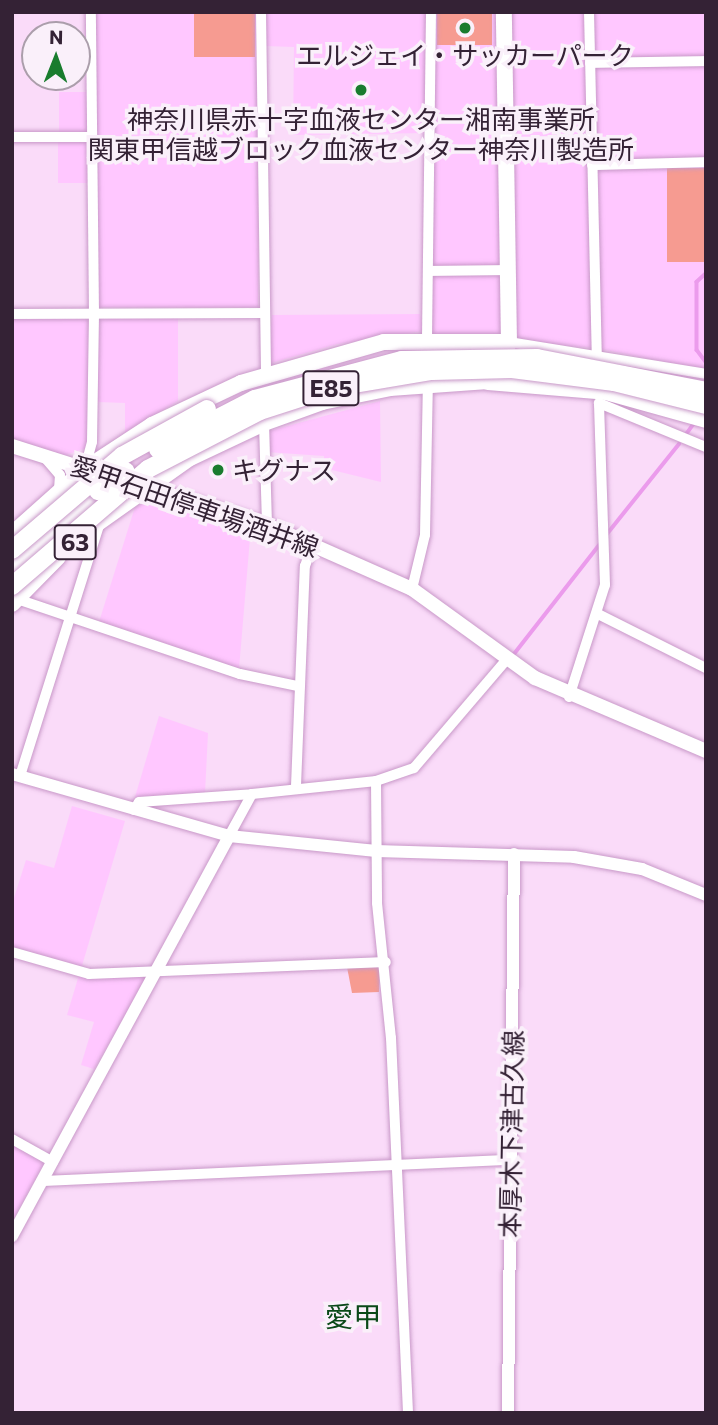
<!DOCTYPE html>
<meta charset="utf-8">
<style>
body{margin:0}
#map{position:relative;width:718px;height:1425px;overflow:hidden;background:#fadbf9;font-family:Commissioner,"Noto Sans JP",sans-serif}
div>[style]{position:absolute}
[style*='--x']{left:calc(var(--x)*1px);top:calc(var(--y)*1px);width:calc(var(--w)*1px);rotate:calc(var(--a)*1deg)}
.built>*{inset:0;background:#ffc7ff;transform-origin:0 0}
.green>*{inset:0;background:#f69b91;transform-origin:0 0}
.stream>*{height:3.5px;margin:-1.75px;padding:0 1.75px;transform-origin:1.75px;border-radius:1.75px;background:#eb9bec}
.roads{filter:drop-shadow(0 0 2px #c898c8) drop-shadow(0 0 2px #c898c8)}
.minor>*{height:10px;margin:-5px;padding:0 5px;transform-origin:5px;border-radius:5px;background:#fff}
.tertiary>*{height:12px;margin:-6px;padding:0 6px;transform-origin:6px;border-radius:6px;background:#fff}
.secondary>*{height:14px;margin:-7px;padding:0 7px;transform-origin:7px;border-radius:7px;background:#fff}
.primary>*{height:16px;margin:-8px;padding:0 8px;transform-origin:8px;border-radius:8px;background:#fff}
.motorway>*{height:18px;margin:-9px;padding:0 9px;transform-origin:9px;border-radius:9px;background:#fff}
.bridges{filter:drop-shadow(0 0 2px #c898c8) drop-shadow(0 0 2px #c898c8)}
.motorway-bridge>*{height:18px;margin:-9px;padding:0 9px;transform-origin:9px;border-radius:9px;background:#fff}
.dots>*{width:19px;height:19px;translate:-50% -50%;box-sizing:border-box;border:4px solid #faf0fa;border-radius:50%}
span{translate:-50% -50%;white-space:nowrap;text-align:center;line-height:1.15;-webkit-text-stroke:7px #faf0fa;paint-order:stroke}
.shield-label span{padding:2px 5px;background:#faf0fa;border:2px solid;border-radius:5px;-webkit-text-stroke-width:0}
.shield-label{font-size:24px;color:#342235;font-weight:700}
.poi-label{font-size:26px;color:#342235}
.left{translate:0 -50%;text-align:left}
.street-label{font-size:26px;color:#342235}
.neighbourhood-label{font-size:28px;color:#0a4918}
.frame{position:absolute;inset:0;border:14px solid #342235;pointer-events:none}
.north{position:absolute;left:21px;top:21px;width:70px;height:70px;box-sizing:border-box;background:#faf0fa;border:2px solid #ab9eab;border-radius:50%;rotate:1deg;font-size:19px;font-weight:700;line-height:28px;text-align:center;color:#342235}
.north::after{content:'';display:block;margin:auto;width:24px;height:32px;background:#197c2e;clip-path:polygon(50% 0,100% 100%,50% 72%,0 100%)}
</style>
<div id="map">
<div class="built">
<i style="left:95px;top:12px;width:163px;height:295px"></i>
<i style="clip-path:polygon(264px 12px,428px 12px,428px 133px,293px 135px,294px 47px,265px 46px)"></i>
<i style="clip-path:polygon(434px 12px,706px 12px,706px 370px,595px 348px,430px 335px)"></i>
<i style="left:59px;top:92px;width:29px;height:42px"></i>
<i style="left:58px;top:139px;width:30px;height:44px"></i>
<i style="clip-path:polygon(420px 314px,423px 331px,338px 344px,268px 364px,272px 315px)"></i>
<i style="clip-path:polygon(90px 315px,89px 447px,63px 456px,12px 440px,12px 316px)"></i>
<i style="clip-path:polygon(178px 316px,178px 401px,125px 433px,125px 403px,98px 402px,97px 318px)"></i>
<i style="clip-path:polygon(380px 401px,381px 482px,324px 468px,324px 456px,267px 452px,269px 431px)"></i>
<i style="clip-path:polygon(156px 498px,251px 526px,239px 669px,99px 622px,135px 507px)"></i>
<i style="clip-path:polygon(159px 716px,208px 733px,205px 793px,135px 797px)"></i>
<i style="clip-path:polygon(72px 806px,125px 821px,81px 969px,12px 948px,12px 904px,26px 860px,54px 868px)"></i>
<i style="clip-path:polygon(79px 975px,147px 977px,94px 1069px,81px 1065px,94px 1022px,67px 1015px)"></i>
<i style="clip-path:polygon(12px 1141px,41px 1156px,43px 1165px,12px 1221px)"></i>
</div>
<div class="green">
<i style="left:194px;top:12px;width:61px;height:45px"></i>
<i style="left:437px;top:12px;width:55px;height:33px"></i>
<i style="left:706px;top:168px;width:94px;height:39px;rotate:90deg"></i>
<i style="clip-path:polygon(347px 967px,380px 967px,379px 992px,352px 993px)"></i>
</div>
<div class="stream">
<i style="--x:706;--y:274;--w:12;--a:138"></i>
<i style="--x:697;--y:282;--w:68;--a:90"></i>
<i style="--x:697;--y:350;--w:15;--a:53"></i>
<i style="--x:687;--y:433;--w:14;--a:-54"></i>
<i style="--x:607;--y:534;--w:115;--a:-51.3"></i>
<i style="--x:514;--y:654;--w:140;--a:-52"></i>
</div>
<div class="roads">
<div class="minor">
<i style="--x:261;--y:12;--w:363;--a:89.2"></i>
<i style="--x:589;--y:12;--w:341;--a:88.7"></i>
<i style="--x:590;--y:63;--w:116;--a:-1"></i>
<i style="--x:12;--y:137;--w:79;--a:0"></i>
<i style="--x:592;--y:165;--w:114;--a:-1.5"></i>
<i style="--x:429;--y:271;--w:79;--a:-0.7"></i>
<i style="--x:12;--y:314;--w:252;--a:-0.2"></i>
<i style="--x:427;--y:338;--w:326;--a:-89.3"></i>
<i style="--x:509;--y:342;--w:200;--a:9.2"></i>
<i style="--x:264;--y:423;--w:102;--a:88.3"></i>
<i style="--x:46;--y:459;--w:21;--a:49"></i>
<i style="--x:60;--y:475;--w:15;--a:94"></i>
<i style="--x:85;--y:468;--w:27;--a:-75"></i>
<i style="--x:92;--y:442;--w:129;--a:-89.1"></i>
<i style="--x:94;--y:313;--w:301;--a:-90.6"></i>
<i style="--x:412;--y:589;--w:56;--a:-76.5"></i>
<i style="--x:425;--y:535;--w:151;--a:-88.9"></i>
<i style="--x:17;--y:599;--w:235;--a:18.6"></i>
<i style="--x:240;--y:674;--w:58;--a:11.9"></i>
<i style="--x:598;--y:614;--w:121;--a:26.6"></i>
<i style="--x:569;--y:697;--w:118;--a:-72.2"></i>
<i style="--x:605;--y:585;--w:182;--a:-91.9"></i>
<i style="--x:599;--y:403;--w:116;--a:22.4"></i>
<i style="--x:20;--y:776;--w:263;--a:-72.5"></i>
<i style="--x:376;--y:781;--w:122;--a:89.5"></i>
<i style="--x:377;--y:903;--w:136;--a:84.1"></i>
<i style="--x:391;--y:1038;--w:375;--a:87.4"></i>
<i style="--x:296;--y:786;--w:220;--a:-87.7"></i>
<i style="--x:305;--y:566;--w:23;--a:-70"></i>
<i style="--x:134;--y:810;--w:9;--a:-58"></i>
<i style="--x:139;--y:802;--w:113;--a:-4"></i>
<i style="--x:229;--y:836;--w:48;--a:-61.3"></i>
<i style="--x:252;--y:794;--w:125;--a:-6"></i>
<i style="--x:376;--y:781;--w:40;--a:-18.9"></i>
<i style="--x:414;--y:768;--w:143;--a:-49.5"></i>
<i style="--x:12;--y:952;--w:80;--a:15.9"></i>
<i style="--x:89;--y:974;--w:297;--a:-2.3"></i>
<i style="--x:12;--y:1139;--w:47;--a:29.3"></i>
<i style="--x:43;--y:1181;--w:468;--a:-2.6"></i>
</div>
<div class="tertiary">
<i style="--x:12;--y:774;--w:226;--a:15.9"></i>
<i style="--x:229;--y:836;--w:148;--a:5.8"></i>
<i style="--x:376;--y:851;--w:198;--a:1.7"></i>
<i style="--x:574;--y:857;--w:69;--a:10"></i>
<i style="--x:642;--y:869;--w:69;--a:22.1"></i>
<i style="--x:12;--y:1236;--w:455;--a:-61.5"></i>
<i style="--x:508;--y:1413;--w:559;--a:-89.39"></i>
</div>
<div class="secondary">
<i style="--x:12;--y:446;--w:86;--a:17.6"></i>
<i style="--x:141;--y:486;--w:132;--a:17.2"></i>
<i style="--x:267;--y:525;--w:158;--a:23.8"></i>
<i style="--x:412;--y:589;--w:152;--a:35.9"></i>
<i style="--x:535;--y:678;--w:186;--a:23.1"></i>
</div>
<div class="primary">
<i style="--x:91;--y:528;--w:121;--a:-35.3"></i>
<i style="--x:190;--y:458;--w:82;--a:-25.3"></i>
<i style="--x:264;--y:423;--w:62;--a:-19.9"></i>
<i style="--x:322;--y:402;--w:69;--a:-11.6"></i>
<i style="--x:390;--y:388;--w:98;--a:-4.1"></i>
<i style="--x:488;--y:381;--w:16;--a:-38"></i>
<i style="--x:501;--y:371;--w:30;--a:-75"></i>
<i style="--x:509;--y:342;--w:330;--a:-90.9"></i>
<i style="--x:12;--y:534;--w:98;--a:-41.7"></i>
<i style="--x:85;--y:469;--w:80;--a:-33.3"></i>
<i style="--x:152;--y:425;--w:98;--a:-25.3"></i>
<i style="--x:241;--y:383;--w:149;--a:-16"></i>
<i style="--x:384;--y:342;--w:125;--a:0"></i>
<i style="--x:12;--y:604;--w:66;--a:-45.6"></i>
</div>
<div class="motorway">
<i style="--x:488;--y:381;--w:118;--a:4.8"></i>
<i style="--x:606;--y:391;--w:104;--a:15.6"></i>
<i style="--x:12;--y:566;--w:114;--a:-41.1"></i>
</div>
</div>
<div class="bridges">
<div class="motorway-bridge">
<i style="--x:158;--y:449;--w:109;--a:-27.3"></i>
<i style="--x:255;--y:399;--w:152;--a:-14.9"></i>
<i style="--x:402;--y:360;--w:135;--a:-0.8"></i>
<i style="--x:537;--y:358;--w:172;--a:11"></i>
<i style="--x:98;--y:491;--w:34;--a:-36"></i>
<i style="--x:12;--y:550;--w:145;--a:-40.5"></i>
<i style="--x:122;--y:456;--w:97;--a:-28.9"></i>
<i style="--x:12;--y:586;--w:179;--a:-40.7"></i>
<i style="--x:148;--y:469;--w:126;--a:-27.4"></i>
<i style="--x:260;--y:411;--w:75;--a:-17.9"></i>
<i style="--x:331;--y:388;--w:102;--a:-9.6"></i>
<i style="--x:432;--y:371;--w:80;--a:-1.4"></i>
<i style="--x:512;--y:369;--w:103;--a:7.3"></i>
<i style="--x:614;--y:382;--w:95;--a:14"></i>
</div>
</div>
<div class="dots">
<i style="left:465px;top:28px;background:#197c2e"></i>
<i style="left:361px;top:90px;background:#197c2e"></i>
<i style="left:218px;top:470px;background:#197c2e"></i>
</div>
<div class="shield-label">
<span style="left:331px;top:388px">E85</span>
<span style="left:75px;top:542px">63</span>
</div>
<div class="poi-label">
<span style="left:465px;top:55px">エルジェイ・サッカーパーク</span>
<span style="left:361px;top:134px">神奈川県赤十字血液センター湘南事業所<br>関東甲信越ブロック血液センター神奈川製造所</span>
<span class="left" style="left:232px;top:470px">キグナス</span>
</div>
<div class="street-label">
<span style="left:195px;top:506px;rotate:19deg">愛甲石田停車場酒井線</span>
<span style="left:511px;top:1134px;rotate:-89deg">本厚木下津古久線</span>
</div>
<div class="neighbourhood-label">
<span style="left:353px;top:1316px">愛甲</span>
</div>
<div class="frame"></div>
<div class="north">N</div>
</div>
